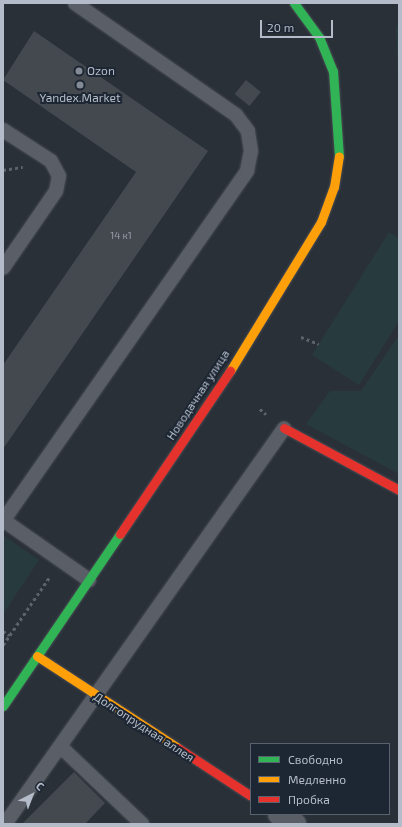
<!DOCTYPE html>
<meta charset="utf-8">
<style>
body{margin:0}
#map{position:relative;width:402px;height:827px;overflow:hidden;background:#2a3038;font-family:"Exo 2",sans-serif}
div>[style]{position:absolute}
[style*='--x']{left:calc(var(--x)*1px);top:calc(var(--y)*1px);width:calc(var(--w)*1px);rotate:calc(var(--a)*1deg)}
.green>*{inset:0;background:#273a3e}
.building>*{inset:0;background:#444950;transform-origin:0 0}
.path>*{height:2.5px;margin-top:-1.25px;transform-origin:0;background:repeating-linear-gradient(90deg,#5d636a 0 3px,transparent 0 6px)}
.roads{filter:drop-shadow(0 0 1px #484c53) drop-shadow(0 0 1px #484c53)}
.lane>*{height:14px;margin:-7px;padding:0 7px;transform-origin:7px;border-radius:7px;background:#5a5e66}
.street>*{height:22px;margin:-11px;padding:0 11px;transform-origin:11px;border-radius:11px;background:#5a5e66}
.fast>*{height:9px;margin:-4.5px;padding:0 4.5px;transform-origin:4.5px;border-radius:4.5px;background:#30b455}
.slow>*{height:9px;margin:-4.5px;padding:0 4.5px;transform-origin:4.5px;border-radius:4.5px;background:#ff9f0a}
.jam>*{height:9px;margin:-4.5px;padding:0 4.5px;transform-origin:4.5px;border-radius:4.5px;background:#e5322d}
.dots>*{width:11px;height:11px;translate:-50% -50%;box-sizing:border-box;border:2px solid #1d2633;border-radius:50%}
span{translate:-50% -50%;white-space:nowrap;text-align:center;line-height:1.15;-webkit-text-stroke:4px #1d2633;paint-order:stroke}
.number-label{font-size:10px;color:#989fab}
.number-label span{-webkit-text-stroke-width:0}
.poi-label{font-size:12px;color:#b4bcc9}
.left{translate:0 -50%;text-align:left}
.street-label{font-size:12px;color:#b4bcc9}
.frame{position:absolute;inset:0;border:4px solid #b4bcc9;pointer-events:none}
.legend{position:absolute;left:250px;top:743px;width:140px;height:72px;box-sizing:border-box;background:#1d2633;border:1px solid #59626f;margin:0;padding:5px 7px;list-style:none;font-size:12px;color:#b4bcc9}
.legend li{display:flex;align-items:center;gap:8px;height:20px}
.legend b{width:20px;border:1px solid #59626f}
.north{position:absolute;left:12px;top:775px;width:40px;height:40px;-webkit-text-stroke:3px #1d2633;paint-order:stroke;rotate:42deg;font-size:11px;font-weight:700;line-height:16px;text-align:center;color:#b4bcc9}
.north::after{content:'';display:block;margin:auto;width:14px;height:18px;background:#b4bcc9;clip-path:polygon(50% 0,100% 100%,50% 72%,0 100%)}
.scale{position:absolute;left:260px;top:20px;width:73px;height:18px;box-sizing:border-box;border:2px solid #b4bcc9;border-top:0;padding-left:5px;font-size:12px;line-height:14px;white-space:nowrap;color:#b4bcc9;-webkit-text-stroke:3px #1d2633;paint-order:stroke}
</style>
<div id="map">
<div class="green">
<i style="clip-path:polygon(399px 23px,399px 107px,396px 27px)"></i>
<i style="clip-path:polygon(389px 232px,399px 238px,399px 321px,359px 385px,312px 355px)"></i>
<i style="clip-path:polygon(399px 335px,399px 474px,306px 424px,330px 391px,361px 391px)"></i>
<i style="clip-path:polygon(3px 535px,39px 560px,3px 614px)"></i>
</div>
<div class="building">
<i style="clip-path:polygon(34px 31px,208px 151px,3px 449px,3px 365px,136px 172px,3px 80px)"></i>
<i style="left:246px;top:80px;width:19px;height:18px;rotate:39deg"></i>
<i style="clip-path:polygon(74px 772px,105px 803px,85px 824px,22px 824px)"></i>
</div>
<div class="path">
<i style="--x:3;--y:170;--w:20;--a:-9"></i>
<i style="--x:301;--y:337;--w:19;--a:21"></i>
<i style="--x:260;--y:409;--w:8;--a:40"></i>
<i style="--x:3;--y:631;--w:8;--a:30"></i>
<i style="--x:3;--y:645;--w:83;--a:-55.7"></i>
</div>
<div class="roads">
<div class="lane">
<i style="--x:3;--y:130;--w:57;--a:32.9"></i>
<i style="--x:51;--y:161;--w:17;--a:62"></i>
<i style="--x:59;--y:176;--w:15;--a:101"></i>
<i style="--x:56;--y:191;--w:93;--a:124.5"></i>
<i style="--x:3;--y:520;--w:105;--a:34.9"></i>
<i style="--x:3;--y:521;--w:427;--a:-55.1"></i>
<i style="--x:247;--y:171;--w:20;--a:-79"></i>
<i style="--x:251;--y:151;--w:20;--a:-99"></i>
<i style="--x:248;--y:131;--w:20;--a:-127"></i>
<i style="--x:236;--y:115;--w:196;--a:-145.2"></i>
<i style="--x:61;--y:747;--w:112;--a:43.5"></i>
<i style="--x:5;--y:824;--w:484;--a:-54.8"></i>
</div>
<div class="street">
<i style="--x:279;--y:814;--w:19;--a:32"></i>
</div>
<div class="fast">
<i style="--x:294;--y:3;--w:42;--a:53.7"></i>
<i style="--x:319;--y:37;--w:37;--a:68"></i>
<i style="--x:333;--y:71;--w:85;--a:86"></i>
<i style="--x:3;--y:706;--w:208;--a:-55.8"></i>
</div>
<div class="slow">
<i style="--x:230;--y:371;--w:175;--a:-58.6"></i>
<i style="--x:321;--y:222;--w:37;--a:-70"></i>
<i style="--x:334;--y:187;--w:31;--a:-81"></i>
<i style="--x:37;--y:656;--w:168;--a:33.1"></i>
</div>
<div class="jam">
<i style="--x:284;--y:428;--w:131;--a:28.3"></i>
<i style="--x:120;--y:534;--w:197;--a:-56"></i>
<i style="--x:178;--y:748;--w:87;--a:33.3"></i>
</div>
</div>
<div class="dots">
<i style="left:79px;top:71px;background:#848b96"></i>
<i style="left:80px;top:85px;background:#848b96"></i>
</div>
<div class="number-label">
<span style="left:121px;top:236px">14 к1</span>
</div>
<div class="poi-label">
<span class="left" style="left:87px;top:71px">Ozon</span>
<span style="left:80px;top:98px">Yandex.Market</span>
</div>
<div class="street-label">
<span style="left:198px;top:395px;rotate:-57deg">Новодачная улица</span>
<span style="left:144px;top:727px;rotate:33deg">Долгопрудная аллея</span>
</div>
<div class="frame"></div>
<ul class="legend">
<li><b style="height:5px;background:#30b455"></b>Свободно</li>
<li><b style="height:5px;background:#ff9f0a"></b>Медленно</li>
<li><b style="height:5px;background:#e5322d"></b>Пробка</li>
</ul>
<div class="north">С</div>
<div class="scale">20 m</div>
</div>
